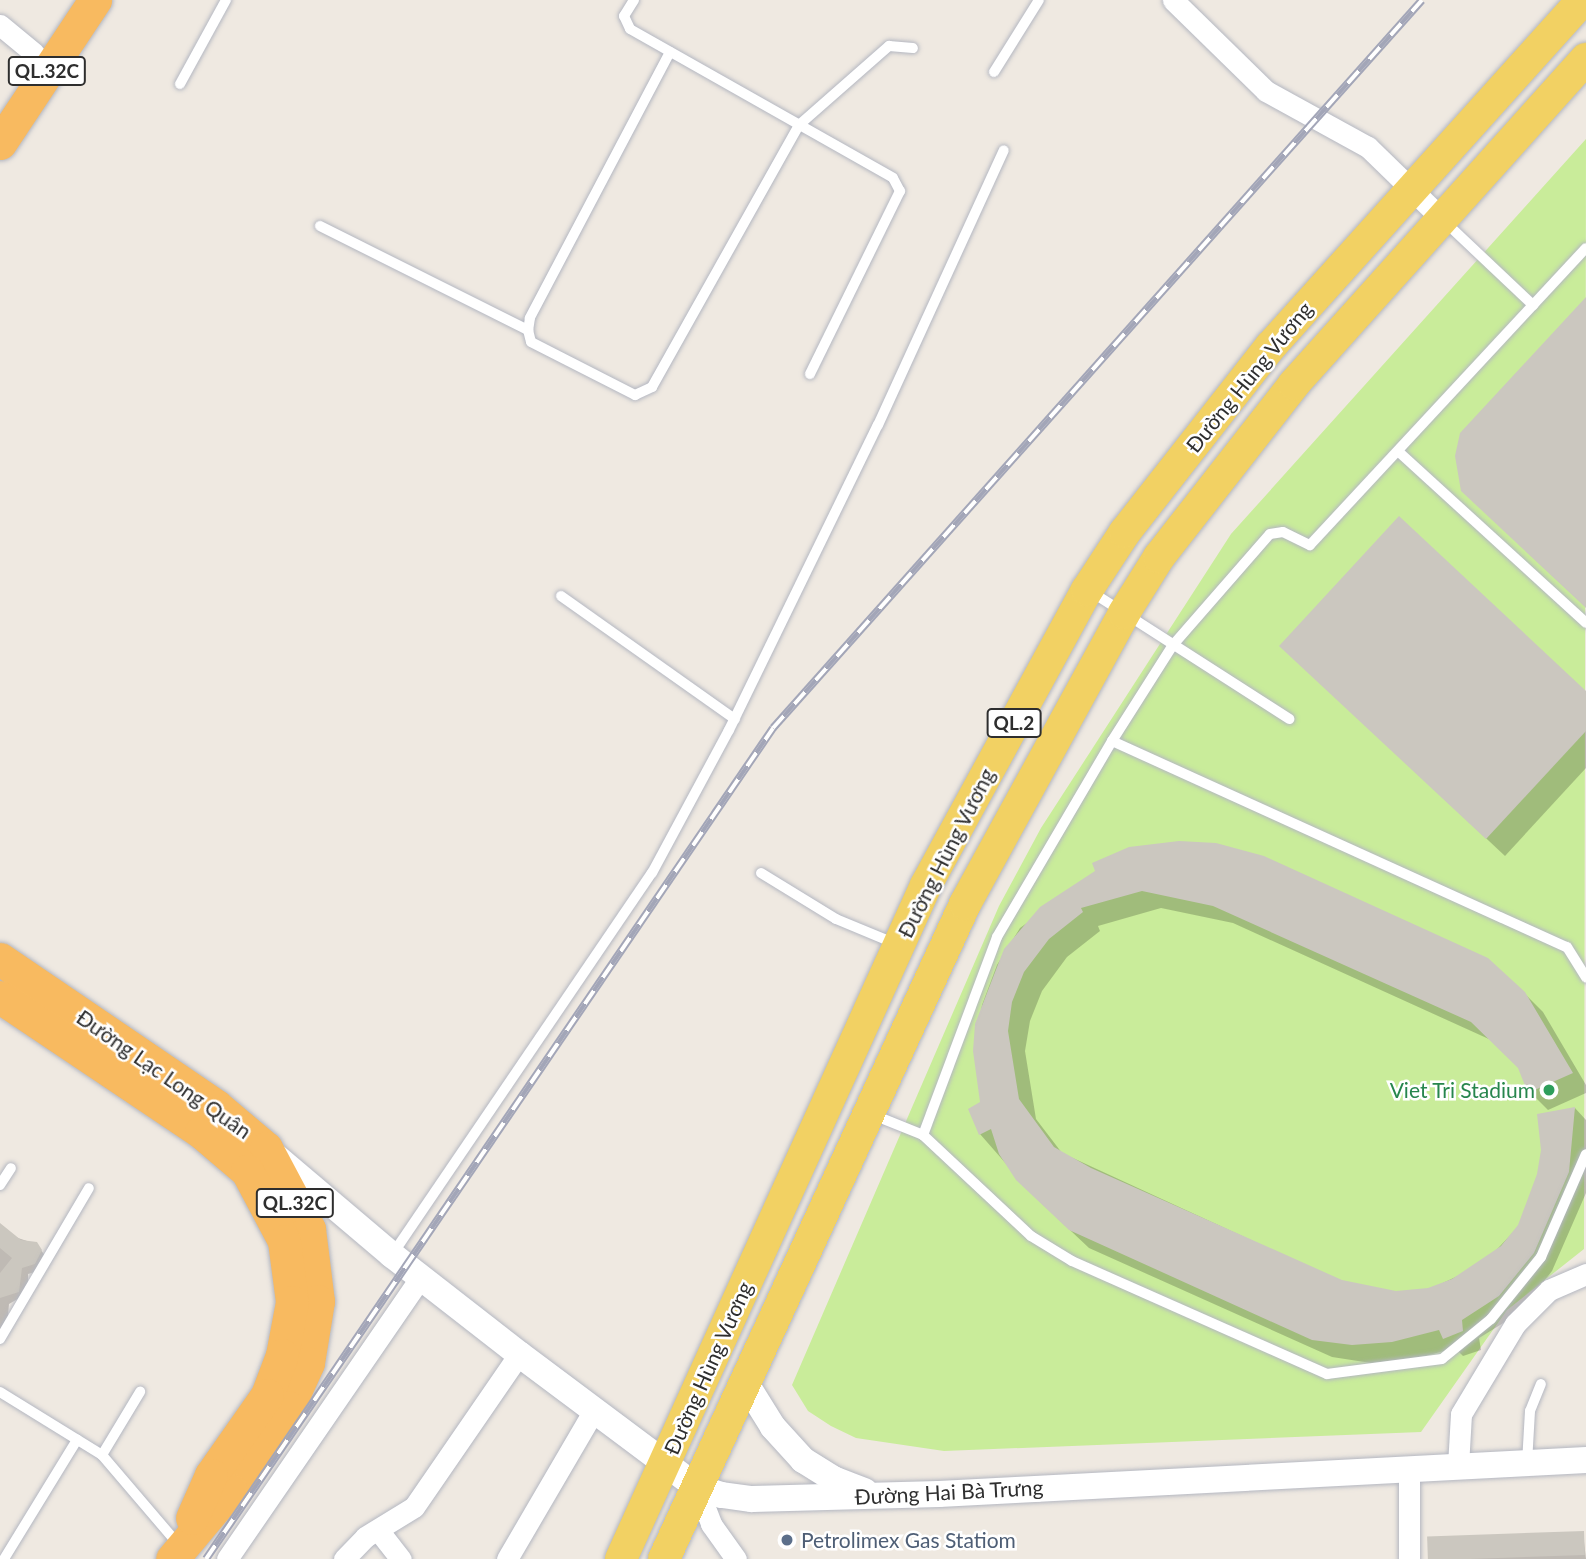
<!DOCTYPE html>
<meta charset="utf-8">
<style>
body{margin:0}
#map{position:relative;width:1586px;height:1559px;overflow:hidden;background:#efe9e1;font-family:Lato,sans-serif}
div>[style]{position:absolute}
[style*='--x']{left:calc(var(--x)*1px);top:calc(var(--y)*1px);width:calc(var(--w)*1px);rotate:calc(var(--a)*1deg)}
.pitch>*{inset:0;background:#c9ec9a}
.shadow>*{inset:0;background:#0003}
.building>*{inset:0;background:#cbc7bf;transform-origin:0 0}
.roads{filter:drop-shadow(0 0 2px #b4b7c1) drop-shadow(0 0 2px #b4b7c1)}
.service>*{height:10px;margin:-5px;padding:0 5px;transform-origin:5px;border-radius:5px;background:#fff}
.minor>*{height:21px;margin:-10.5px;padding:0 10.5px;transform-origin:10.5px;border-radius:10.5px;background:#fff}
.tertiary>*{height:26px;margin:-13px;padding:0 13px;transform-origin:13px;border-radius:13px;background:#fff}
.primary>*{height:32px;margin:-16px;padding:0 16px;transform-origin:16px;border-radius:16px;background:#f2d163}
.trunk>*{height:33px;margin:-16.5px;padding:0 16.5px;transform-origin:16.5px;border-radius:16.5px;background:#f8ba60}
.rail>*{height:8px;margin-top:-4px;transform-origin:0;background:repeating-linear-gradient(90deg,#fff 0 16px,#a3a6b8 0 32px);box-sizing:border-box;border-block:2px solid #a3a6b8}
.dots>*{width:19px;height:19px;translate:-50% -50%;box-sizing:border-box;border:4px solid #fff;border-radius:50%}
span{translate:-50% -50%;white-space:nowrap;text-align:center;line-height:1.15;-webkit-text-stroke:5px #fff;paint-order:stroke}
.shield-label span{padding:2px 5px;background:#fff;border:2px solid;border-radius:5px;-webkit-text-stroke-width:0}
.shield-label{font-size:19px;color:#2e2e2e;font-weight:700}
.street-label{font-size:21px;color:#2e2e2e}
.leisure-label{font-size:21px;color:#27864d}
.right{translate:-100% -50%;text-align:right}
.service-label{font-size:21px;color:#4e5e75}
.left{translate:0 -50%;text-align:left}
</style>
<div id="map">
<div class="pitch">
<i style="clip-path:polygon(1586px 139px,1584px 1249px,1507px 1310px,1421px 1432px,944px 1451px,856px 1438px,831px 1426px,808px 1411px,792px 1385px,999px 906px,1041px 828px,1231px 534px)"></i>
</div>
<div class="shadow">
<i style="clip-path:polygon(1300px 664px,1586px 693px,1586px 768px,1505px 856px)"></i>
<i style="clip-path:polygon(1097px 872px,1524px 993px,1543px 1012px,1586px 1085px,1586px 1093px,1548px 1110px,1530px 1092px,1519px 1068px,1491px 1040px,1233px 923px,1161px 908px,1098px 926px,1100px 931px,1067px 957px,1042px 991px,1030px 1021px,1025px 1051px,1036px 1119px,1062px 1153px,1342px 1282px,1396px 1293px,1428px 1290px,1483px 1264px,1519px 1226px,1575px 1108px,1586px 1120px,1586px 1193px,1552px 1271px,1518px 1314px,1479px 1338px,1481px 1350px,1463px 1356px,1455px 1348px,1411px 1360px,1371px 1363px,1332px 1357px,1089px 1248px,1036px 1198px,980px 1134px,982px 1103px,975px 1051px,982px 1005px,997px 965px,1020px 928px)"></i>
<i style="clip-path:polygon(0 1232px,36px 1244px,47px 1258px,42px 1270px,28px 1274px,28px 1293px,9px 1304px,7px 1326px,0 1330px)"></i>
<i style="clip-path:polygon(1583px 1533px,1586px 1559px,1429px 1559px,1428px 1540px)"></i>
</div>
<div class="building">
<i style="clip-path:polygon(1586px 297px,1586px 608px,1461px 491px,1455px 456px,1460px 433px)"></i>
<i style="clip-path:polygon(1399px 516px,1586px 691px,1586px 731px,1486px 839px,1279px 646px)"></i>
<i style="clip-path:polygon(1179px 841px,1216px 843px,1264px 856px,1488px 958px,1525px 992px,1573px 1073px,1528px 1093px,1518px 1068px,1471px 1022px,1213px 906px,1142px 891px,1081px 908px,1083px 912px,1049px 939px,1024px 972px,1012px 1002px,1008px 1031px,1019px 1099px,1054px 1147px,1091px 1168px,1342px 1280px,1396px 1291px,1428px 1288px,1452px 1279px,1501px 1246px,1518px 1225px,1537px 1174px,1541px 1150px,1537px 1114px,1575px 1107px,1569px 1172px,1534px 1253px,1499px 1296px,1462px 1320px,1463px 1331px,1443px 1339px,1439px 1330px,1392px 1342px,1352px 1345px,1312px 1340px,1069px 1230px,1016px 1180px,999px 1154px,991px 1129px,979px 1135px,968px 1109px,980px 1102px,973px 1051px,975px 1024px,1004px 949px,1040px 907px,1095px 871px,1092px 863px,1129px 847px)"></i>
<i style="clip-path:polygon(0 1223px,21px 1240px,37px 1242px,42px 1250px,35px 1264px,22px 1268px,19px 1292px,0 1298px,0 1273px,12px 1258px,0 1248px)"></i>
<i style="left:1584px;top:1531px;width:24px;height:157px;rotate:88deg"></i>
</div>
<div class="roads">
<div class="service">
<i style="--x:634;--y:0;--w:19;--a:122"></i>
<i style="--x:624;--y:16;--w:14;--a:65"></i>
<i style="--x:630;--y:29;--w:302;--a:29.5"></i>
<i style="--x:893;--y:178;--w:15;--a:62"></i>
<i style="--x:900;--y:191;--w:204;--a:116.2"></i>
<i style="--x:670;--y:52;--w:301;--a:117.8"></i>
<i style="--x:530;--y:318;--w:12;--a:99"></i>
<i style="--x:528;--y:330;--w:12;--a:76"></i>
<i style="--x:531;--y:342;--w:117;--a:27"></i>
<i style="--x:635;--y:395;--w:19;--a:-25"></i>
<i style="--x:652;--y:387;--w:300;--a:-60.7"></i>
<i style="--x:799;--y:125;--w:120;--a:-41.3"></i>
<i style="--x:889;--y:46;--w:24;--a:5"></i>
<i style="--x:994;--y:72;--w:85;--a:-58"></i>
<i style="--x:180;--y:84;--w:96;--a:-61.3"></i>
<i style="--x:1443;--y:220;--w:124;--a:43.4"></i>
<i style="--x:320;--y:226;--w:233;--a:26.6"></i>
<i style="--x:1400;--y:453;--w:252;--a:42.4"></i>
<i style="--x:1090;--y:591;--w:237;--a:32.7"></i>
<i style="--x:561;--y:596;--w:213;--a:35.3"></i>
<i style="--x:1112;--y:741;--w:114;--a:-57.6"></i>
<i style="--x:1173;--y:645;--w:147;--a:-48.9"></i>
<i style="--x:1270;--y:534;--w:13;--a:-9"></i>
<i style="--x:1283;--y:532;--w:30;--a:26"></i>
<i style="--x:1310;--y:545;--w:405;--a:-47.1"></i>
<i style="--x:761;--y:873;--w:88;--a:31.5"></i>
<i style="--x:836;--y:919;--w:65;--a:22.6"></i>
<i style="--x:871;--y:1114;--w:56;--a:22"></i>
<i style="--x:923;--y:1135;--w:148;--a:43.1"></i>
<i style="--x:1031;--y:1236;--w:48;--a:31.4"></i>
<i style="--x:1072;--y:1261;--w:279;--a:23.9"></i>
<i style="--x:1327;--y:1374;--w:116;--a:-7.4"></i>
<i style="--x:1442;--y:1359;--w:63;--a:-39.2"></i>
<i style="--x:1491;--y:1319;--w:80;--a:-51.1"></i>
<i style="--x:1541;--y:1257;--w:112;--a:-66.4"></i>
<i style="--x:923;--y:1135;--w:211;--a:-69.5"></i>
<i style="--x:997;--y:937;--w:227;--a:-59.6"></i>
<i style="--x:1112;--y:741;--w:499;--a:24.4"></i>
<i style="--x:1567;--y:947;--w:36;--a:58"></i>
<i style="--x:0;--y:1185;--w:20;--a:-57"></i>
<i style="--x:392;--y:1255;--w:462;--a:-55.8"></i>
<i style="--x:652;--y:873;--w:162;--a:-61.7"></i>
<i style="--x:729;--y:730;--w:339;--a:-64"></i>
<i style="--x:878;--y:425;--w:302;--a:-65.4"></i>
<i style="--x:0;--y:1339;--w:175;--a:-59.5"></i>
<i style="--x:0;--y:1392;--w:120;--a:31.7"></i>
<i style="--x:102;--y:1455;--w:118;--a:49.5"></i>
<i style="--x:102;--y:1455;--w:74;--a:-58.9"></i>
<i style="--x:1527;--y:1463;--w:52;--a:-86.7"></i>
<i style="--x:1530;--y:1411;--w:29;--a:-68"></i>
<i style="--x:4;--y:1559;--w:140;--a:-58.5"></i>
</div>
<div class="minor">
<i style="--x:1173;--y:0;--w:130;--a:44.4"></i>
<i style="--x:1266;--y:91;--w:116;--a:28.8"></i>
<i style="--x:1368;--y:147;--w:103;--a:44.2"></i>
<i style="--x:0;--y:25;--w:44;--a:39.5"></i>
<i style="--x:1458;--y:1466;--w:52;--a:-86.7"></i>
<i style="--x:1461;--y:1414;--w:105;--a:-59"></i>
<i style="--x:1515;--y:1324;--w:48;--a:-45"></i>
<i style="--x:1549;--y:1290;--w:40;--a:-23.4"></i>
<i style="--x:1409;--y:1467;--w:92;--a:90"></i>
<i style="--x:697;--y:1487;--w:40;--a:69"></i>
<i style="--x:711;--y:1524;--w:43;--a:54.5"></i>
<i style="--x:378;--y:1530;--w:37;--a:52"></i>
<i style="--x:227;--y:1559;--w:341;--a:-55.5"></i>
<i style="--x:344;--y:1559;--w:30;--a:-46"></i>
<i style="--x:365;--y:1537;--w:57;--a:-31.5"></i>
<i style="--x:414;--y:1507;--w:186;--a:-55.5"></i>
<i style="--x:507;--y:1559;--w:173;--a:-59.7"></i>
</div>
<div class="tertiary">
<i style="--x:274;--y:1155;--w:155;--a:40.3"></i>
<i style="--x:392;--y:1255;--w:161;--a:37.9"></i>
<i style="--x:519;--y:1354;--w:222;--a:36.8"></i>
<i style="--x:697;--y:1487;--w:26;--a:18"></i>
<i style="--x:722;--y:1495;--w:30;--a:8"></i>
<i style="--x:752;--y:1499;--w:187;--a:-1.5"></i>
<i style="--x:939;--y:1494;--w:648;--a:-3.01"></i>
<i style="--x:745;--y:1382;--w:53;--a:58.1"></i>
<i style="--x:773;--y:1427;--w:45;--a:47.7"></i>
<i style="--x:803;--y:1460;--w:36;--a:32"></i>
<i style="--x:833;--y:1479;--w:34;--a:21"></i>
</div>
<div class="primary">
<i style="--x:621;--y:1559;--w:740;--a:-65.65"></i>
<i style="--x:926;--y:885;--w:336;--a:-61.4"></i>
<i style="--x:1087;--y:590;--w:69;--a:-56.8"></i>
<i style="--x:1125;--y:532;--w:236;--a:-51.9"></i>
<i style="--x:1271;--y:346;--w:466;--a:-48"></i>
<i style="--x:664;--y:1559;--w:721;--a:-65.32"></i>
<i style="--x:965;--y:904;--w:332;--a:-61.3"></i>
<i style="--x:1124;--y:613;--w:66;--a:-58"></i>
<i style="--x:1159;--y:557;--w:219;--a:-52"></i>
<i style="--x:1294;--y:384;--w:437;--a:-48.1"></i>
</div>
<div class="trunk">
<i style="--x:0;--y:143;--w:172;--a:-56.4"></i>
<i style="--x:0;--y:959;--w:261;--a:34.2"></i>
<i style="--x:216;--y:1106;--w:65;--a:40"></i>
<i style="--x:266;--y:1148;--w:92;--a:62"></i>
<i style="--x:309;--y:1229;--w:73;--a:82.9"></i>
<i style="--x:318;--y:1301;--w:63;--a:99.2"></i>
<i style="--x:308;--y:1363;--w:48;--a:114.4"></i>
<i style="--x:288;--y:1407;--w:101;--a:124.9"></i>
<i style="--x:230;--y:1490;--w:90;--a:130"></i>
<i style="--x:0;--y:997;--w:242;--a:33.9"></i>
<i style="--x:201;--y:1132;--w:60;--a:40.3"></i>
<i style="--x:247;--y:1171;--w:79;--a:62.1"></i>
<i style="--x:284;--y:1241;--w:62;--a:82.5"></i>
<i style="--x:292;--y:1302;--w:54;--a:100.7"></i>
<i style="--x:282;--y:1355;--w:43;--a:110.6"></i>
<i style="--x:267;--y:1395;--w:98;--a:125"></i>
<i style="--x:211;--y:1475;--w:47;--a:113.8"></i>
</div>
</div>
<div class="rail">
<i style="--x:206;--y:1559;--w:1006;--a:-55.69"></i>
<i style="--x:773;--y:728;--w:975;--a:-48.28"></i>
</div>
<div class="dots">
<i style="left:1549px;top:1090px;background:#2e9e5b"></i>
<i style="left:787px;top:1540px;background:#5c6f8a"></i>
</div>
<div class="shield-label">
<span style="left:47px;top:71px">QL.32C</span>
<span style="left:1014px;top:723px">QL.2</span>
<span style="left:295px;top:1203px">QL.32C</span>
</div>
<div class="street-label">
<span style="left:1249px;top:377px;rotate:-51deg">Đường Hùng Vương</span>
<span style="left:946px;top:853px;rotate:-63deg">Đường Hùng Vương</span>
<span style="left:164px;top:1074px;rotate:35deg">Đường Lạc Long Quân</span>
<span style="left:708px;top:1368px;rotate:-66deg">Đường Hùng Vương</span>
<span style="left:949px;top:1492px;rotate:-3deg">Đường Hai Bà Trưng</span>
</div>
<div class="leisure-label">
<span class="right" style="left:1535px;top:1090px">Viet Tri Stadium</span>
</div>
<div class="service-label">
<span class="left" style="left:801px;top:1540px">Petrolimex Gas Statiom</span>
</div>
</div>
